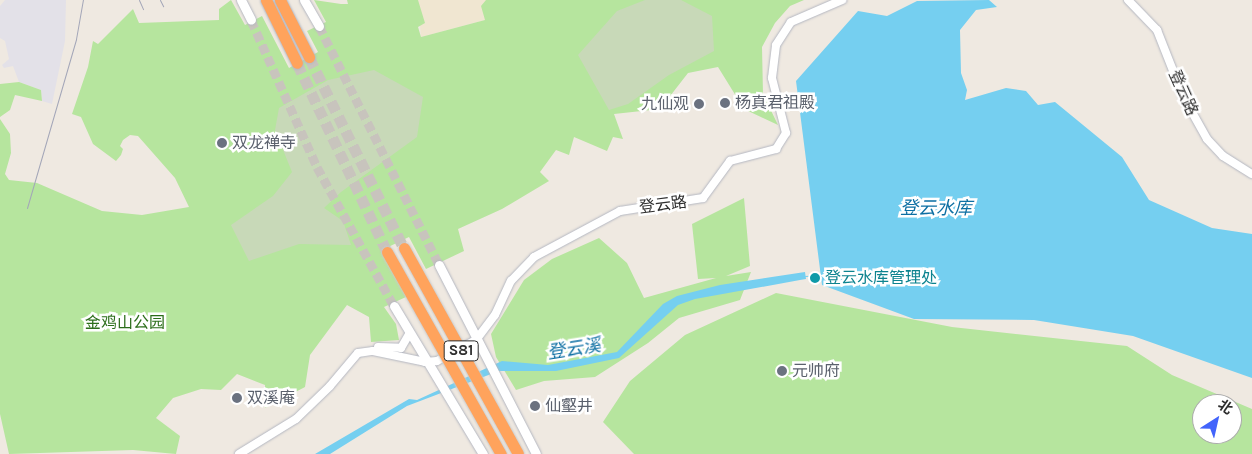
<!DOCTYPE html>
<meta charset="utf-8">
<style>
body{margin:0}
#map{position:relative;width:1252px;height:454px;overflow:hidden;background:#efe9e1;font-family:Karla,"Noto Sans SC",sans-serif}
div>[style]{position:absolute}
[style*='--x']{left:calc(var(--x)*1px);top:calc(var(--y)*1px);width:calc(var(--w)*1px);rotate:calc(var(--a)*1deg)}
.industrial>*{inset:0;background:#e3e1e8}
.education>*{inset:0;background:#f0e6d1}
.green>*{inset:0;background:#b6e59e}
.cemetery>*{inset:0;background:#c8d9b8}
.water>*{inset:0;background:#75cff0}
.stream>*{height:1px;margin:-0.5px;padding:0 0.5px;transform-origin:0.5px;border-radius:0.5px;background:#75cff0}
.secondary-tunnel>*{height:9px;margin-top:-4.5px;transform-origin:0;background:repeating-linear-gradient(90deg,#c8c4bd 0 9px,transparent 0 13.5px)}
.motorway-tunnel>*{height:11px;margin-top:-5.5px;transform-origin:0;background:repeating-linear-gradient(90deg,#c8c4bd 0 11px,transparent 0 16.5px)}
.roads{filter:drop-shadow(0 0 1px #b4b7c1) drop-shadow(0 0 1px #b4b7c1)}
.tertiary>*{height:8px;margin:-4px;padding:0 4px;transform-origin:4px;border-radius:4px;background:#fff}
.secondary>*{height:9px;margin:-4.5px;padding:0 4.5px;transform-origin:4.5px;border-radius:4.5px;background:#fff}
.motorway>*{height:11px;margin:-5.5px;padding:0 5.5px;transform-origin:5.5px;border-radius:5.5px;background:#ffa35c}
.rail>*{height:1px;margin:-0.5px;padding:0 0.5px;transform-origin:0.5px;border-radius:0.5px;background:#a3a6b8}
.bridges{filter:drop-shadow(0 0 1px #c9c9c9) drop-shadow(0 0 1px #c9c9c9)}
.motorway-bridge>*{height:11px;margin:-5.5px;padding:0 5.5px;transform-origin:5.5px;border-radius:5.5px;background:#ffa35c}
.dots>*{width:14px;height:14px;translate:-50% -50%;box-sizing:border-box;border:2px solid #fff;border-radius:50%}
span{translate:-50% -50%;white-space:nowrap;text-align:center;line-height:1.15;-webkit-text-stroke:5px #fff;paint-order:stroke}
.shield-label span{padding:1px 4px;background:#fff;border:1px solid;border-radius:4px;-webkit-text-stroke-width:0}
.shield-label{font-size:15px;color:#2e2e2e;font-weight:700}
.street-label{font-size:16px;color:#2e2e2e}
.worship-label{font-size:16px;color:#5b616d}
.left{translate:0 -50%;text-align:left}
.right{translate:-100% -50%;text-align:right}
.culture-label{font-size:16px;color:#0d838f}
.park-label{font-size:16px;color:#2c6e1b}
.water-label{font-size:18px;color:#0d6fa3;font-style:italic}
.north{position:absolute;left:1192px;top:394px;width:50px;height:50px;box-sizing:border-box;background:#fff;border:1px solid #ababab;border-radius:50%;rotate:35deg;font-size:14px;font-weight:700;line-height:20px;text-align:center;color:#2e2e2e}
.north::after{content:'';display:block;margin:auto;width:18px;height:22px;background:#4264fb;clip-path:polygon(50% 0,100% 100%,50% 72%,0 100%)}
</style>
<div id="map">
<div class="industrial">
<i style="clip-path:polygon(5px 0,66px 0,65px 41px,52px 104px,42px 101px,41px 90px,19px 82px,13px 66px,4px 68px,2px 65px,9px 59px,5px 41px,0 38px,0 6px)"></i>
</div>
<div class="education">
<i style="clip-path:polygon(418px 0,486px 0,485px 20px,421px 37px)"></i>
</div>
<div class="green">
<i style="clip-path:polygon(231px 0,245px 25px,262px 16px,289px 68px,318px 52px,307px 31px,326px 22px,314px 0,341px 4px,348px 4px,347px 0,418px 0,425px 23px,418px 27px,421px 37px,485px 20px,481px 6px,486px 0,804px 0,790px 6px,775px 23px,762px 47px,763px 94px,778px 125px,744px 109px,718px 67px,688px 73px,660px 109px,614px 114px,623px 139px,613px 137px,607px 151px,574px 137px,569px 155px,556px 150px,540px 172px,549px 181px,502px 209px,458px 229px,464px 251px,426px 269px,409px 237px,382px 250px,406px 297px,384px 307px,396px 324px,399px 340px,371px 342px,369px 317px,347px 305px,310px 355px,305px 387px,265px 408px,265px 385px,237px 374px,221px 390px,201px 389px,173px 398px,156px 418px,180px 436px,176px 454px,133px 450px,9px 454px,0 414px,0 119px,10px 134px,11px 153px,5px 174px,9px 180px,37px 183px,102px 211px,142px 215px,189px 207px,175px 178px,138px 136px,130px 135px,123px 140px,120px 146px,123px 149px,121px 155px,116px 161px,93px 144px,81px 117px,72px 114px,88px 67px,93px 41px,98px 44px,133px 9px,139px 23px,219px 20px,219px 9px)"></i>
<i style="clip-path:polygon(19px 82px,41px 90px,42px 101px,15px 95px,10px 110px,0 117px,0 84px)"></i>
<i style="clip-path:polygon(744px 198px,750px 266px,726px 276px,751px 272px,740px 300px,679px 318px,648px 343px,595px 377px,544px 381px,516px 390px,496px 357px,491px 334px,524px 280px,552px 259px,599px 238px,627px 263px,644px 298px,716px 278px,698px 279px,692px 224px)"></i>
<i style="clip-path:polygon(evenodd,776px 293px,952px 327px,1127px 346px,1172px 375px,1252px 409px,1252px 454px,634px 454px,603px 422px,630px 381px,685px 335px,776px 293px,1202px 404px,1232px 404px,1232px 434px,1202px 434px,1202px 404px)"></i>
</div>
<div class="cemetery">
<i style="clip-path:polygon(645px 0,681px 0,712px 16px,714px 51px,669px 75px,628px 104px,609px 110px,578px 55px,617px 11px)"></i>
<i style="clip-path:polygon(374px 70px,423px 97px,417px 137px,341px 192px,324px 208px,343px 221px,351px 245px,299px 244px,249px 261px,231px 225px,273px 196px,292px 172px,275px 130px,279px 108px,328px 80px)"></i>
</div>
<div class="water">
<i style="clip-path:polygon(989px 0,997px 7px,976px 10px,960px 30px,961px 73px,967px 90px,965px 100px,1006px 88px,1026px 91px,1038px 105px,1055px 102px,1122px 157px,1149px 200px,1212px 228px,1252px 234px,1252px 378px,1133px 336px,1034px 320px,914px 319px,822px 285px,796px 81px,858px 11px,887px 16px,917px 1px)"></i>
<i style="clip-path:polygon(805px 272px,806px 279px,800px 280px,695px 299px,678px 305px,619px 358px,556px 371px,499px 371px,407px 406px,330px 454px,315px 454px,409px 399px,417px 400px,502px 361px,548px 365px,617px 352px,663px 304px,677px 296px,720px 285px)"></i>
</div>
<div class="stream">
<i style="--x:805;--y:276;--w:16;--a:-4"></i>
</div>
<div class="secondary-tunnel">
<i style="--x:251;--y:20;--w:161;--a:65.8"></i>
<i style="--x:317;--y:167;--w:159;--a:61"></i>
<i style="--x:319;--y:26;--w:267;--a:63.3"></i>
</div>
<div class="motorway-tunnel">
<i style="--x:309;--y:57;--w:213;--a:63.6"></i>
<i style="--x:297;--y:63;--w:209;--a:64.5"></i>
</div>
<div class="roads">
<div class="tertiary">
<i style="--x:1128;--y:0;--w:42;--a:46"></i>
<i style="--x:1157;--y:30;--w:71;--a:68.5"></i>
<i style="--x:1183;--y:96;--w:49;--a:60.8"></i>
<i style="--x:1207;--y:139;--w:23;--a:47"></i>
<i style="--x:1223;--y:156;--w:34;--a:32"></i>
<i style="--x:378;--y:347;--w:23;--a:2"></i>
<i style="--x:401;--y:348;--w:16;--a:-60"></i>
<i style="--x:239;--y:454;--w:67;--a:-31.6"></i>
<i style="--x:296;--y:419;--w:47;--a:-44.1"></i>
<i style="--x:330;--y:386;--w:43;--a:-49.7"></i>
<i style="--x:358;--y:353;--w:15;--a:-8"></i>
<i style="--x:373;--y:351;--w:53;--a:11.9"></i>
<i style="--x:425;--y:362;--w:12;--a:-5"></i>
<i style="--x:437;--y:361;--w:44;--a:-28.3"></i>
<i style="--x:476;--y:340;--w:31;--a:-53"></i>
<i style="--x:495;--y:315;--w:38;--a:-65"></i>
<i style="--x:511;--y:281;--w:33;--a:-46"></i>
<i style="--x:534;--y:257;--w:98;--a:-28.1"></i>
<i style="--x:620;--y:211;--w:84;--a:-8.9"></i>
<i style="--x:703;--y:198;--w:46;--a:-53.9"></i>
<i style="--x:730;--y:161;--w:48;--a:-14.6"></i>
<i style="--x:776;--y:149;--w:19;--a:-58"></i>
<i style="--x:786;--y:133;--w:57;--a:-104.3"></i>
<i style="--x:772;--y:78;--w:33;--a:-83"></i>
<i style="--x:776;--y:45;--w:27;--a:-57"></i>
<i style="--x:791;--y:22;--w:56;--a:-23.3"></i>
</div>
<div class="secondary">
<i style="--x:241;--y:0;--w:22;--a:63"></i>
<i style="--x:304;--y:0;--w:30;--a:60"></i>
<i style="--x:439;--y:265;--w:212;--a:62.8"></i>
<i style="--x:394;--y:306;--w:173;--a:59"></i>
</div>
<div class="motorway">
<i style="--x:266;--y:0;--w:70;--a:63.8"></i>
<i style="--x:280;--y:0;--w:64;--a:63"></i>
</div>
</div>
<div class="rail">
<i style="--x:139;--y:0;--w:10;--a:66"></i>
<i style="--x:160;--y:0;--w:7;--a:63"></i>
<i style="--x:27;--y:208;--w:176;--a:-73.8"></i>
<i style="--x:76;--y:39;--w:40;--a:-80"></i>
</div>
<div class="bridges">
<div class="motorway-bridge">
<i style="--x:404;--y:248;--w:235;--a:61"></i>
<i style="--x:387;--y:252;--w:232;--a:60.6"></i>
</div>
</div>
<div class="dots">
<i style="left:725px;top:103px;background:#6b7280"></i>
<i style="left:699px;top:104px;background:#6b7280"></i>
<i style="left:222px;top:143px;background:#6b7280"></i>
<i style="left:815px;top:278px;background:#0f9aa8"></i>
<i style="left:782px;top:371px;background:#6b7280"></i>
<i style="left:237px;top:398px;background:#6b7280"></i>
<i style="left:535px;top:406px;background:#6b7280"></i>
</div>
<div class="shield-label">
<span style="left:461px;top:351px">S81</span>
</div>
<div class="street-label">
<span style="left:1183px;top:93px;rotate:66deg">登云路</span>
<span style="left:663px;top:205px;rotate:-7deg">登云路</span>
</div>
<div class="worship-label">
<span class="left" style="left:735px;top:103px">杨真君祖殿</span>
<span class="right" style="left:689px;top:104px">九仙观</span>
<span class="left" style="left:232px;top:143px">双龙禅寺</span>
<span class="left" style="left:792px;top:371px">元帅府</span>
<span class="left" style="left:247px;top:398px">双溪庵</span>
<span class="left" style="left:545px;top:406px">仙壑井</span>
</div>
<div class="culture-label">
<span class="left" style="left:825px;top:278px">登云水库管理处</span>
</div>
<div class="park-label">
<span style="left:125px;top:323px">金鸡山公园</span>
</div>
<div class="water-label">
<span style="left:936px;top:208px">登云水库</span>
<span style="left:574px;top:349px;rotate:-9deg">登云溪</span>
</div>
<div class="north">北</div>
</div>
